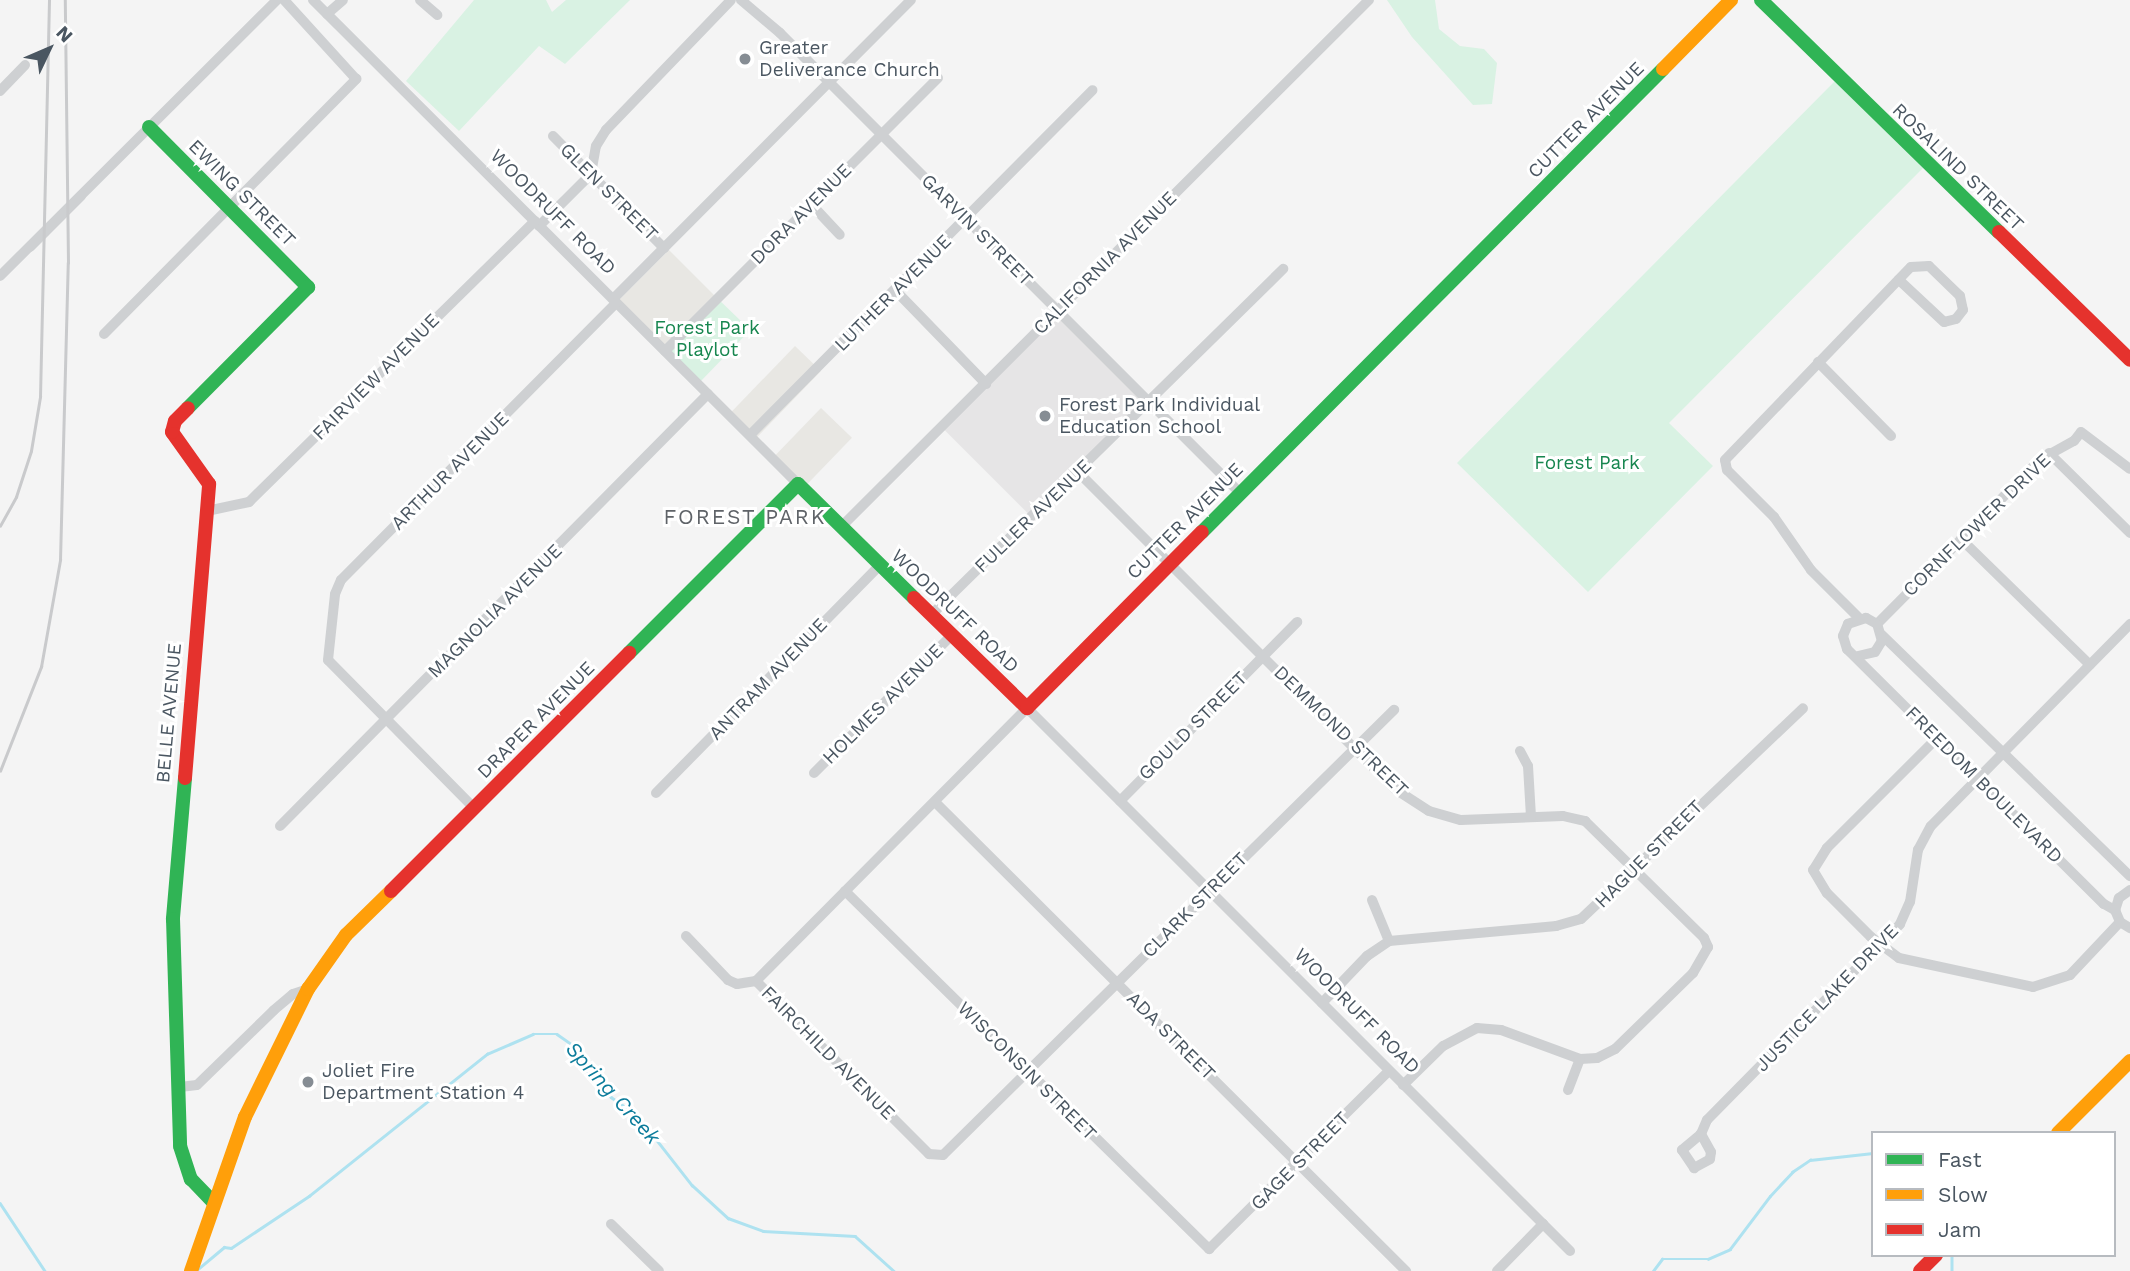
<!DOCTYPE html>
<style>
body{margin:0}
#map{position:relative;width:2130px;height:1271px;overflow:hidden;background:#f4f4f4;font-family:"Work Sans",sans-serif}
div>[style]{position:absolute}
[style*='--x']{left:calc(var(--x)*1px);top:calc(var(--y)*1px);width:calc(var(--w)*1px);rotate:calc(var(--a)*1deg)}
.commercial>*{inset:0;background:#e8e7e3;transform-origin:0 0}
.education>*{inset:0;background:#e6e5e6;transform-origin:0 0}
.green>*{inset:0;background:#d9f2e3;transform-origin:0 0}
.stream>*{height:2.5px;margin:-1.25px;padding:0 1.25px;transform-origin:1.25px;border-radius:1.25px;background:#aee2f0}
.street>*{height:10px;margin:-5px;padding:0 5px;transform-origin:5px;border-radius:5px;background:#ced0d2}
.fast>*{height:14px;margin:-7px;padding:0 7px;transform-origin:7px;border-radius:7px;background:#30b455}
.slow>*{height:14px;margin:-7px;padding:0 7px;transform-origin:7px;border-radius:7px;background:#ff9f0a}
.jam>*{height:14px;margin:-7px;padding:0 7px;transform-origin:7px;border-radius:7px;background:#e5322d}
.rail>*{height:2.5px;margin:-1.25px;padding:0 1.25px;transform-origin:1.25px;border-radius:1.25px;background:#c9cacc}
.dots>*{width:19px;height:19px;translate:-50% -50%;box-sizing:border-box;border:4px solid #fff;border-radius:50%}
span{translate:-50% -50%;white-space:nowrap;text-align:center;line-height:1.15;-webkit-text-stroke:6px #fff;paint-order:stroke}
.poi-label{font-size:19px;color:#4a5661}
.left{translate:0 -50%;text-align:left}
.street-label{font-size:19px;color:#4a5661}
.park-label{font-size:19px;color:#17864f}
.neighbourhood-label{font-size:21px;color:#5f6368;letter-spacing:2px}
.water-label{font-size:21px;color:#0c7c9b;font-style:italic}
.legend{position:absolute;left:1871px;top:1131px;width:245px;height:126px;box-sizing:border-box;background:#fff;border:2px solid #b7bbc0;margin:0;padding:9px 12px;list-style:none;font-size:21px;color:#4a5661}
.legend li{display:flex;align-items:center;gap:14px;height:35px}
.legend b{width:35px;border:2px solid #b7bbc0}
.north{position:absolute;left:14px;top:14px;width:70px;height:70px;-webkit-text-stroke:5px #fff;paint-order:stroke;rotate:46deg;font-size:19px;font-weight:700;line-height:28px;text-align:center;color:#4a5661}
.north::after{content:'';display:block;margin:auto;width:24px;height:32px;background:#4a5661;clip-path:polygon(50% 0,100% 100%,50% 72%,0 100%)}
</style>
<div id="map">
<div class="commercial">
<i style="left:669px;top:250px;width:65px;height:71px;rotate:45deg"></i>
<i style="left:795px;top:346px;width:36px;height:92px;rotate:44deg"></i>
<i style="left:821px;top:408px;width:43px;height:68px;rotate:44deg"></i>
</div>
<div class="education">
<i style="left:1058px;top:313px;width:126px;height:163px;rotate:45deg"></i>
</div>
<div class="green">
<i style="clip-path:polygon(474px 0,546px 0,552px 12px,566px 0,630px 0,565px 64px,539px 46px,459px 131px,406px 81px)"></i>
<i style="clip-path:polygon(1387px 0,1435px 0,1439px 29px,1460px 46px,1484px 49px,1497px 63px,1492px 104px,1473px 105px,1412px 37px)"></i>
<i style="clip-path:polygon(1836px 80px,1924px 167px,1669px 423px,1713px 466px,1588px 592px,1457px 463px)"></i>
<i style="left:715px;top:296px;width:49px;height:71px;rotate:44deg"></i>
</div>
<div class="stream">
<i style="--x:0;--y:1203;--w:82;--a:56.5"></i>
<i style="--x:1952;--y:1255;--w:16;--a:90"></i>
<i style="--x:198;--y:1269;--w:34;--a:-40"></i>
<i style="--x:224;--y:1247;--w:7;--a:8"></i>
<i style="--x:231;--y:1248;--w:94;--a:-33.7"></i>
<i style="--x:309;--y:1196;--w:228;--a:-38.6"></i>
<i style="--x:487;--y:1054;--w:50;--a:-23.5"></i>
<i style="--x:533;--y:1034;--w:24;--a:0"></i>
<i style="--x:557;--y:1034;--w:19;--a:35"></i>
<i style="--x:573;--y:1045;--w:26;--a:62"></i>
<i style="--x:585;--y:1068;--w:39;--a:48"></i>
<i style="--x:611;--y:1097;--w:33;--a:35"></i>
<i style="--x:638;--y:1116;--w:88;--a:52"></i>
<i style="--x:692;--y:1185;--w:49;--a:42.5"></i>
<i style="--x:728;--y:1218;--w:37;--a:20"></i>
<i style="--x:763;--y:1231;--w:92;--a:3.1"></i>
<i style="--x:855;--y:1236;--w:52;--a:41.9"></i>
<i style="--x:1653;--y:1271;--w:15;--a:-53"></i>
<i style="--x:1662;--y:1259;--w:46;--a:0"></i>
<i style="--x:1708;--y:1259;--w:24;--a:-24"></i>
<i style="--x:1730;--y:1249;--w:66;--a:-53"></i>
<i style="--x:1770;--y:1196;--w:33;--a:-47"></i>
<i style="--x:1792;--y:1172;--w:22;--a:-34"></i>
<i style="--x:1810;--y:1160;--w:63;--a:-6.3"></i>
</div>
<div class="street">
<i style="--x:313;--y:0;--w:685;--a:44.94"></i>
<i style="--x:420;--y:0;--w:23;--a:41"></i>
<i style="--x:741;--y:0;--w:51;--a:40.2"></i>
<i style="--x:780;--y:33;--w:651;--a:45"></i>
<i style="--x:327;--y:14;--w:21;--a:-41"></i>
<i style="--x:0;--y:91;--w:36;--a:-46"></i>
<i style="--x:553;--y:136;--w:158;--a:45.3"></i>
<i style="--x:811;--y:204;--w:42;--a:46.9"></i>
<i style="--x:539;--y:226;--w:74;--a:-45"></i>
<i style="--x:591;--y:174;--w:28;--a:-80"></i>
<i style="--x:596;--y:146;--w:19;--a:-58"></i>
<i style="--x:606;--y:130;--w:180;--a:-46.1"></i>
<i style="--x:30;--y:247;--w:72;--a:-45"></i>
<i style="--x:0;--y:276;--w:391;--a:-44.9"></i>
<i style="--x:895;--y:290;--w:131;--a:45.9"></i>
<i style="--x:613;--y:299;--w:422;--a:-45.1"></i>
<i style="--x:104;--y:334;--w:359;--a:-45.3"></i>
<i style="--x:356;--y:79;--w:107;--a:-132.3"></i>
<i style="--x:665;--y:351;--w:386;--a:-45"></i>
<i style="--x:1818;--y:362;--w:104;--a:45.4"></i>
<i style="--x:750;--y:435;--w:486;--a:-45.2"></i>
<i style="--x:2049;--y:453;--w:114;--a:44.6"></i>
<i style="--x:1078;--y:472;--w:448;--a:45"></i>
<i style="--x:1395;--y:789;--w:40;--a:32.9"></i>
<i style="--x:1429;--y:811;--w:33;--a:16"></i>
<i style="--x:1461;--y:820;--w:102;--a:-2.2"></i>
<i style="--x:1563;--y:816;--w:23;--a:13"></i>
<i style="--x:1585;--y:821;--w:167;--a:44.5"></i>
<i style="--x:1704;--y:938;--w:10;--a:66"></i>
<i style="--x:1708;--y:947;--w:30;--a:120"></i>
<i style="--x:1693;--y:973;--w:109;--a:135.7"></i>
<i style="--x:1615;--y:1049;--w:20;--a:153"></i>
<i style="--x:1597;--y:1058;--w:17;--a:177"></i>
<i style="--x:1580;--y:1059;--w:84;--a:-159.8"></i>
<i style="--x:1501;--y:1030;--w:24;--a:-175"></i>
<i style="--x:1477;--y:1028;--w:38;--a:152"></i>
<i style="--x:1443;--y:1046;--w:56;--a:135.7"></i>
<i style="--x:207;--y:511;--w:43;--a:-12.1"></i>
<i style="--x:249;--y:502;--w:401;--a:-44.5"></i>
<i style="--x:841;--y:527;--w:746;--a:-44.95"></i>
<i style="--x:1961;--y:539;--w:180;--a:44.3"></i>
<i style="--x:931;--y:615;--w:494;--a:-44.5"></i>
<i style="--x:1859;--y:618;--w:68;--a:-135"></i>
<i style="--x:1811;--y:570;--w:65;--a:-124.9"></i>
<i style="--x:1774;--y:517;--w:66;--a:-135"></i>
<i style="--x:1727;--y:470;--w:10;--a:-101"></i>
<i style="--x:1725;--y:460;--w:268;--a:-46.1"></i>
<i style="--x:1911;--y:267;--w:18;--a:-3"></i>
<i style="--x:1929;--y:266;--w:43;--a:44.1"></i>
<i style="--x:1960;--y:296;--w:14;--a:78"></i>
<i style="--x:1963;--y:310;--w:11;--a:128"></i>
<i style="--x:1956;--y:319;--w:12;--a:166"></i>
<i style="--x:1944;--y:322;--w:62;--a:-137"></i>
<i style="--x:1877;--y:624;--w:233;--a:-45.2"></i>
<i style="--x:2041;--y:459;--w:38;--a:-29"></i>
<i style="--x:2074;--y:441;--w:11;--a:-52"></i>
<i style="--x:2081;--y:432;--w:61;--a:37.1"></i>
<i style="--x:1882;--y:635;--w:346;--a:44.2"></i>
<i style="--x:1858;--y:656;--w:17;--a:-13"></i>
<i style="--x:1875;--y:652;--w:13;--a:-58"></i>
<i style="--x:1882;--y:641;--w:18;--a:-106"></i>
<i style="--x:1877;--y:624;--w:13;--a:-151"></i>
<i style="--x:1866;--y:618;--w:19;--a:162"></i>
<i style="--x:1848;--y:624;--w:13;--a:113"></i>
<i style="--x:1843;--y:636;--w:14;--a:73"></i>
<i style="--x:1847;--y:649;--w:362;--a:44.8"></i>
<i style="--x:2104;--y:904;--w:13;--a:29"></i>
<i style="--x:1937;--y:738;--w:156;--a:135"></i>
<i style="--x:1827;--y:848;--w:26;--a:122"></i>
<i style="--x:1813;--y:870;--w:27;--a:59"></i>
<i style="--x:1827;--y:893;--w:62;--a:45"></i>
<i style="--x:1871;--y:937;--w:35;--a:37"></i>
<i style="--x:1899;--y:958;--w:137;--a:12.2"></i>
<i style="--x:2033;--y:987;--w:39;--a:-18"></i>
<i style="--x:2070;--y:975;--w:73;--a:-46.7"></i>
<i style="--x:1520;--y:751;--w:17;--a:62"></i>
<i style="--x:1528;--y:766;--w:50;--a:86.6"></i>
<i style="--x:814;--y:773;--w:194;--a:-45"></i>
<i style="--x:656;--y:793;--w:320;--a:-45.5"></i>
<i style="--x:1120;--y:801;--w:252;--a:-45.3"></i>
<i style="--x:935;--y:802;--w:665;--a:44.88"></i>
<i style="--x:475;--y:809;--w:209;--a:-134.6"></i>
<i style="--x:328;--y:660;--w:66;--a:-83.9"></i>
<i style="--x:335;--y:594;--w:15;--a:-67"></i>
<i style="--x:341;--y:580;--w:390;--a:-45.2"></i>
<i style="--x:280;--y:826;--w:608;--a:-45.27"></i>
<i style="--x:2130;--y:890;--w:14;--a:144"></i>
<i style="--x:2119;--y:898;--w:13;--a:108"></i>
<i style="--x:2115;--y:910;--w:13;--a:67"></i>
<i style="--x:2120;--y:922;--w:12;--a:31"></i>
<i style="--x:845;--y:891;--w:511;--a:44.52"></i>
<i style="--x:1209;--y:1249;--w:253;--a:-44.7"></i>
<i style="--x:1372;--y:900;--w:44;--a:67.5"></i>
<i style="--x:686;--y:936;--w:61;--a:46.3"></i>
<i style="--x:728;--y:980;--w:10;--a:24"></i>
<i style="--x:737;--y:984;--w:19;--a:-9"></i>
<i style="--x:756;--y:981;--w:245;--a:45"></i>
<i style="--x:929;--y:1154;--w:14;--a:4"></i>
<i style="--x:943;--y:1155;--w:634;--a:-44.62"></i>
<i style="--x:756;--y:981;--w:385;--a:-45.2"></i>
<i style="--x:1027;--y:708;--w:768;--a:45"></i>
<i style="--x:1322;--y:1003;--w:65;--a:-46.2"></i>
<i style="--x:1367;--y:956;--w:27;--a:-34"></i>
<i style="--x:1389;--y:941;--w:168;--a:-5.1"></i>
<i style="--x:1556;--y:926;--w:26;--a:-16"></i>
<i style="--x:1581;--y:919;--w:306;--a:-43.5"></i>
<i style="--x:180;--y:1087;--w:17;--a:-7"></i>
<i style="--x:197;--y:1085;--w:107;--a:-44.2"></i>
<i style="--x:274;--y:1010;--w:25;--a:-40"></i>
<i style="--x:293;--y:994;--w:16;--a:-18"></i>
<i style="--x:1568;--y:1090;--w:33;--a:-69"></i>
<i style="--x:1701;--y:1134;--w:25;--a:140"></i>
<i style="--x:1682;--y:1150;--w:22;--a:56"></i>
<i style="--x:1694;--y:1168;--w:18;--a:-29"></i>
<i style="--x:1710;--y:1159;--w:7;--a:-82"></i>
<i style="--x:1711;--y:1152;--w:21;--a:-119"></i>
<i style="--x:1701;--y:1134;--w:15;--a:-67"></i>
<i style="--x:1707;--y:1120;--w:275;--a:-45.4"></i>
<i style="--x:1900;--y:924;--w:24;--a:-66"></i>
<i style="--x:1910;--y:902;--w:53;--a:-81.3"></i>
<i style="--x:1918;--y:850;--w:27;--a:-62"></i>
<i style="--x:1931;--y:826;--w:284;--a:-45.4"></i>
<i style="--x:611;--y:1224;--w:67;--a:44.4"></i>
<i style="--x:1497;--y:1271;--w:66;--a:-45.6"></i>
</div>
<div class="fast">
<i style="--x:1761;--y:0;--w:332;--a:44.3"></i>
<i style="--x:149;--y:127;--w:226;--a:45.2"></i>
<i style="--x:308;--y:287;--w:170;--a:134.8"></i>
<i style="--x:1202;--y:532;--w:653;--a:-45.12"></i>
<i style="--x:629;--y:653;--w:239;--a:-45"></i>
<i style="--x:798;--y:484;--w:163;--a:44.5"></i>
<i style="--x:185;--y:778;--w:142;--a:94.9"></i>
<i style="--x:173;--y:919;--w:227;--a:88.2"></i>
<i style="--x:180;--y:1146;--w:35;--a:72"></i>
<i style="--x:191;--y:1179;--w:32;--a:46"></i>
</div>
<div class="slow">
<i style="--x:1663;--y:69;--w:97;--a:-45.4"></i>
<i style="--x:2058;--y:1133;--w:102;--a:-45"></i>
<i style="--x:191;--y:1271;--w:163;--a:-70.7"></i>
<i style="--x:245;--y:1117;--w:143;--a:-63.8"></i>
<i style="--x:308;--y:989;--w:66;--a:-54.9"></i>
<i style="--x:346;--y:935;--w:63;--a:-44.4"></i>
</div>
<div class="jam">
<i style="--x:1999;--y:232;--w:183;--a:44.3"></i>
<i style="--x:914;--y:598;--w:158;--a:44.2"></i>
<i style="--x:1027;--y:708;--w:248;--a:-45.2"></i>
<i style="--x:185;--y:778;--w:295;--a:-85.3"></i>
<i style="--x:209;--y:484;--w:64;--a:-125.4"></i>
<i style="--x:172;--y:432;--w:11;--a:-75"></i>
<i style="--x:175;--y:421;--w:18;--a:-45"></i>
<i style="--x:391;--y:891;--w:337;--a:-45"></i>
<i style="--x:1920;--y:1271;--w:23;--a:-45"></i>
</div>
<div class="rail">
<i style="--x:0;--y:526;--w:33;--a:-61"></i>
<i style="--x:16;--y:497;--w:48;--a:-71.9"></i>
<i style="--x:31;--y:451;--w:55;--a:-80.5"></i>
<i style="--x:40;--y:397;--w:397;--a:-88.7"></i>
<i style="--x:0;--y:771;--w:112;--a:-68.5"></i>
<i style="--x:41;--y:667;--w:109;--a:-79.9"></i>
<i style="--x:60;--y:560;--w:297;--a:-88.5"></i>
<i style="--x:68;--y:263;--w:263;--a:-90.7"></i>
</div>
<div class="dots">
<i style="left:745px;top:59px;background:#868d94"></i>
<i style="left:1045px;top:416px;background:#868d94"></i>
<i style="left:308px;top:1082px;background:#868d94"></i>
</div>
<div class="poi-label">
<span class="left" style="left:759px;top:59px">Greater<br>Deliverance Church</span>
<span class="left" style="left:1059px;top:416px">Forest Park Individual<br>Education School</span>
<span class="left" style="left:322px;top:1082px">Joliet Fire<br>Department Station 4</span>
</div>
<div class="street-label">
<span style="left:1586px;top:120px;rotate:-45deg">CUTTER AVENUE</span>
<span style="left:1958px;top:167px;rotate:44deg">ROSALIND STREET</span>
<span style="left:609px;top:192px;rotate:45deg">GLEN STREET</span>
<span style="left:242px;top:193px;rotate:45deg">EWING STREET</span>
<span style="left:553px;top:212px;rotate:45deg">WOODRUFF ROAD</span>
<span style="left:801px;top:214px;rotate:-45deg">DORA AVENUE</span>
<span style="left:977px;top:230px;rotate:45deg">GARVIN STREET</span>
<span style="left:1105px;top:263px;rotate:-45deg">CALIFORNIA AVENUE</span>
<span style="left:893px;top:293px;rotate:-45deg">LUTHER AVENUE</span>
<span style="left:376px;top:377px;rotate:-45deg">FAIRVIEW AVENUE</span>
<span style="left:450px;top:471px;rotate:-45deg">ARTHUR AVENUE</span>
<span style="left:1033px;top:516px;rotate:-44deg">FULLER AVENUE</span>
<span style="left:1185px;top:521px;rotate:-45deg">CUTTER AVENUE</span>
<span style="left:1977px;top:525px;rotate:-44deg">CORNFLOWER DRIVE</span>
<span style="left:495px;top:611px;rotate:-45deg">MAGNOLIA AVENUE</span>
<span style="left:955px;top:611px;rotate:44deg">WOODRUFF ROAD</span>
<span style="left:768px;top:679px;rotate:-46deg">ANTRAM AVENUE</span>
<span style="left:883px;top:704px;rotate:-45deg">HOLMES AVENUE</span>
<span style="left:169px;top:713px;rotate:-85deg">BELLE AVENUE</span>
<span style="left:536px;top:720px;rotate:-45deg">DRAPER AVENUE</span>
<span style="left:1193px;top:726px;rotate:-45deg">GOULD STREET</span>
<span style="left:1341px;top:731px;rotate:44deg">DEMMOND STREET</span>
<span style="left:1984px;top:785px;rotate:45deg">FREEDOM BOULEVARD</span>
<span style="left:1649px;top:854px;rotate:-45deg">HAGUE STREET</span>
<span style="left:1195px;top:905px;rotate:-45deg">CLARK STREET</span>
<span style="left:1827px;top:998px;rotate:-46deg">JUSTICE LAKE DRIVE</span>
<span style="left:1357px;top:1011px;rotate:45deg">WOODRUFF ROAD</span>
<span style="left:1171px;top:1036px;rotate:45deg">ADA STREET</span>
<span style="left:828px;top:1053px;rotate:45deg">FAIRCHILD AVENUE</span>
<span style="left:1027px;top:1071px;rotate:45deg">WISCONSIN STREET</span>
<span style="left:1300px;top:1161px;rotate:-45deg">GAGE STREET</span>
</div>
<div class="park-label">
<span style="left:707px;top:339px">Forest Park<br>Playlot</span>
<span style="left:1587px;top:463px">Forest Park</span>
</div>
<div class="neighbourhood-label">
<span style="left:745px;top:517px">FOREST PARK</span>
</div>
<div class="water-label">
<span style="left:613px;top:1093px;rotate:48deg">Spring Creek</span>
</div>
<ul class="legend">
<li><b style="height:9px;background:#30b455"></b>Fast</li>
<li><b style="height:9px;background:#ff9f0a"></b>Slow</li>
<li><b style="height:9px;background:#e5322d"></b>Jam</li>
</ul>
<div class="north">N</div>
</div>
